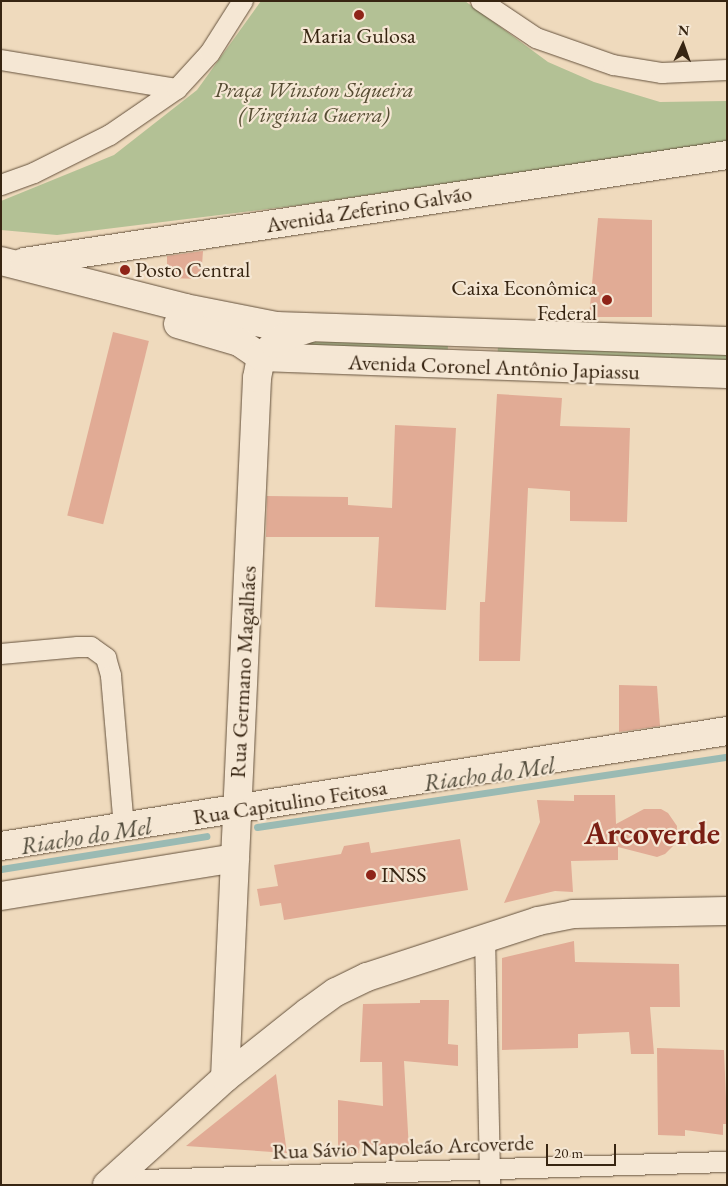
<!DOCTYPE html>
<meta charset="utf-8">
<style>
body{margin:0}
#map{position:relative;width:728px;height:1186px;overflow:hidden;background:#efdabd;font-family:"EB Garamond",serif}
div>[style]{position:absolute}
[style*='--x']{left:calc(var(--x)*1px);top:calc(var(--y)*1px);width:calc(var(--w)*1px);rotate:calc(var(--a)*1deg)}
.green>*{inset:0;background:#b3c195;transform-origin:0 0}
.stream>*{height:7px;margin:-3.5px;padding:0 3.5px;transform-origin:3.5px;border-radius:3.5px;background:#9abab3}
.building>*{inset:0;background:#e1ab95;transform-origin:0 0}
.roads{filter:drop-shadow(0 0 1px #65523d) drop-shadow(0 0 1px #65523d)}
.street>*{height:20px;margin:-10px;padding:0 10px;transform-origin:10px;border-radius:10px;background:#f5e7d4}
.secondary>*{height:28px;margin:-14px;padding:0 14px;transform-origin:14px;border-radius:14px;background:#f5e7d4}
.dots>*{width:14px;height:14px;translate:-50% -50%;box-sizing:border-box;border:2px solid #f5e7d4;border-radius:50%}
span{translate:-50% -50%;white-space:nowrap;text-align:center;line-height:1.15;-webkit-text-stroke:4.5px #f5e7d4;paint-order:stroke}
.poi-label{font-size:22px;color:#372512}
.left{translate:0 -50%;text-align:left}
.right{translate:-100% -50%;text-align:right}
.park-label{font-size:22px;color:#564c33;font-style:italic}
.street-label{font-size:22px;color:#372512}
.water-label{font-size:24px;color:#504a3a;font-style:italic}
.town-label{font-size:32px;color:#7a1f14;font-weight:700}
.frame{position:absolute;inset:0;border:2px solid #372512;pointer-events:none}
.north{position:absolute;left:658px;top:20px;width:50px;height:50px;-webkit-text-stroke:4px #f5e7d4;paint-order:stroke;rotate:3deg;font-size:14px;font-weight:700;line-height:20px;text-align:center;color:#372512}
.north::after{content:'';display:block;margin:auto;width:18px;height:22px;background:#372512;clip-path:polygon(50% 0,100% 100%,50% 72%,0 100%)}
.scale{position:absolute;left:546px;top:1144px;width:70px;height:22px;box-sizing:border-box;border:2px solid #372512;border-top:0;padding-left:6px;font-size:15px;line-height:18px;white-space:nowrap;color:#372512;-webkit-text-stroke:4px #f5e7d4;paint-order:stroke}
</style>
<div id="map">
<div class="green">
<i style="clip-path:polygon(261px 1px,465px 1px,548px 62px,594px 82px,660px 102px,727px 101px,727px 142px,301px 205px,57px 235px,1px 230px,1px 201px,114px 155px,197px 90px)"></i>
<i style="left:304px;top:339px;width:144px;height:10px;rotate:1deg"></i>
<i style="left:498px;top:343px;width:229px;height:12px;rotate:2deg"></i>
</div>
<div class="stream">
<i style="--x:257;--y:827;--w:475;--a:-8.5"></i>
<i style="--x:1;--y:869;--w:208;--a:-9.1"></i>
</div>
<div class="building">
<i style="clip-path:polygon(598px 218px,652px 220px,652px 317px,589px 317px)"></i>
<i style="clip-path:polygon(203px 251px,201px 279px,167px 278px,167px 256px)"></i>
<i style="left:113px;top:332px;width:37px;height:189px;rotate:14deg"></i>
<i style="clip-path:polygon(497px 394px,562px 398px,560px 426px,630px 428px,627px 522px,570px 521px,570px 491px,528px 488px,520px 661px,479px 661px,480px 602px,485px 602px)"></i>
<i style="clip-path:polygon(395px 425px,456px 428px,446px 610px,375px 607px,379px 537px,266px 537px,267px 496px,348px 497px,348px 505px,392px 508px)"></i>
<i style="clip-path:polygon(619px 685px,657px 686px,660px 726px,619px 732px)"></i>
<i style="clip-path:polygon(574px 795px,615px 795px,616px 824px,644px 809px,661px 809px,668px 813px,677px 826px,676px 843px,665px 854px,657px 857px,618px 847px,618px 860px,571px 861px,573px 892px,555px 891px,504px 903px,540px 822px,537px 800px,574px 801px)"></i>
<i style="clip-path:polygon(460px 839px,468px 890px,284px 920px,281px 903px,260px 906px,257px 889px,278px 886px,274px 865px,341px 854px,344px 846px,369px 842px,371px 853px)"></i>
<i style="clip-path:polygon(574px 941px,575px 962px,679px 964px,680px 1007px,650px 1007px,654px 1054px,631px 1054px,629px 1032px,578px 1034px,578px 1048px,502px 1050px,502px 958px)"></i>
<i style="clip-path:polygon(420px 1000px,449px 1000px,448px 1044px,458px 1045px,458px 1066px,404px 1061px,409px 1150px,360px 1143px,359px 1153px,338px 1154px,338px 1100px,383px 1106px,382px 1062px,360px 1062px,363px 1004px,420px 1003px)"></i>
<i style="clip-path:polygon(657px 1048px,724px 1050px,727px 1124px,723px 1124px,723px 1135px,685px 1130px,685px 1136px,658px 1135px)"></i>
<i style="clip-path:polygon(276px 1074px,287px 1153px,186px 1146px)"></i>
</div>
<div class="roads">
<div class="street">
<i style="--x:481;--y:1;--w:66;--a:33.9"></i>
<i style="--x:536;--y:38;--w:82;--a:19.3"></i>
<i style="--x:613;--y:65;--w:50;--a:9.3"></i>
<i style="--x:662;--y:73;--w:65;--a:-2.6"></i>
<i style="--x:1;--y:60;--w:178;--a:9.4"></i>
<i style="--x:1;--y:185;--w:35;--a:-20"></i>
<i style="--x:34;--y:173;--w:85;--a:-26.6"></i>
<i style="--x:110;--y:135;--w:81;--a:-34.5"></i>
<i style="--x:177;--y:89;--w:49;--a:-47.5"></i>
<i style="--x:210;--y:53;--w:62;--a:-57.6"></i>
<i style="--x:1;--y:654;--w:77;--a:-5.2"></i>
<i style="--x:78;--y:647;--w:13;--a:0"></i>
<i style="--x:91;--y:647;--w:19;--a:36"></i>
<i style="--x:106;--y:658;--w:19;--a:74"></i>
<i style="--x:111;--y:676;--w:153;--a:85.1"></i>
<i style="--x:485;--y:936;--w:249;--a:88.8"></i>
<i style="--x:111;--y:1181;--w:616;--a:-1.77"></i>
</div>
<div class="secondary">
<i style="--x:1;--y:261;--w:190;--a:14.3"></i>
<i style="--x:185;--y:308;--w:93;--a:11.2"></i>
<i style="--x:276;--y:326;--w:451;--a:1.9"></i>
<i style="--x:24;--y:262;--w:711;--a:-8.65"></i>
<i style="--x:178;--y:324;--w:64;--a:16.4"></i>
<i style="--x:239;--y:342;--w:27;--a:34"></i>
<i style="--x:261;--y:357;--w:466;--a:2.1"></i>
<i style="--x:1;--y:846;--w:735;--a:-9"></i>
<i style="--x:1;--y:896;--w:237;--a:-9.2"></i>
<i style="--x:225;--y:1078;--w:701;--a:-87.38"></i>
<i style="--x:257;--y:378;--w:21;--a:-79"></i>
<i style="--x:261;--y:357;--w:19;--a:-43"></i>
<i style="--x:275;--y:344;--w:14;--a:-36"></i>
<i style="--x:286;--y:336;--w:25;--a:-18"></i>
<i style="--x:107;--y:1185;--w:159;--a:-42.2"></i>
<i style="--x:225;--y:1078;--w:106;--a:-38.5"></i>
<i style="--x:308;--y:1012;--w:34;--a:-36"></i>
<i style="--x:336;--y:992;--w:34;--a:-26"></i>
<i style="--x:367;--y:977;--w:180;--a:-18.1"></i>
<i style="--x:538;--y:921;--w:36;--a:-11"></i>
<i style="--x:573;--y:914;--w:154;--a:-1.1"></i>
</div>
</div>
<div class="dots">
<i style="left:359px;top:15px;background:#8f2418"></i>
<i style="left:125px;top:270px;background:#8f2418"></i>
<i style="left:607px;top:300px;background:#8f2418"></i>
<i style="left:371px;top:875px;background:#8f2418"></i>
</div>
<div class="poi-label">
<span style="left:359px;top:36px">Maria Gulosa</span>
<span class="left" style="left:135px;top:270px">Posto Central</span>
<span class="right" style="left:597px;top:300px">Caixa Econômica<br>Federal</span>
<span class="left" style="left:381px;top:875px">INSS</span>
</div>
<div class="park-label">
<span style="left:314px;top:102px">Praça Winston Siqueira<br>(Virgínia Guerra)</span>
</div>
<div class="street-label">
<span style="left:369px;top:209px;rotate:-9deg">Avenida Zeferino Galvão</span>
<span style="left:494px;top:367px;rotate:2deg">Avenida Coronel Antônio Japiassu</span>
<span style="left:243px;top:672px;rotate:-87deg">Rua Germano Magalhães</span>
<span style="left:290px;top:802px;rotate:-9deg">Rua Capitulino Feitosa</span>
<span style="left:403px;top:1147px;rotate:-2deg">Rua Sávio Napoleão Arcoverde</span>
</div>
<div class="water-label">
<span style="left:489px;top:774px;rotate:-8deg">Riacho do Mel</span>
<span style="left:86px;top:836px;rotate:-9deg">Riacho do Mel</span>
</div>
<div class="town-label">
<span style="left:652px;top:833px">Arcoverde</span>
</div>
<div class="frame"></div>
<div class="north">N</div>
<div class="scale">20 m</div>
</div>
